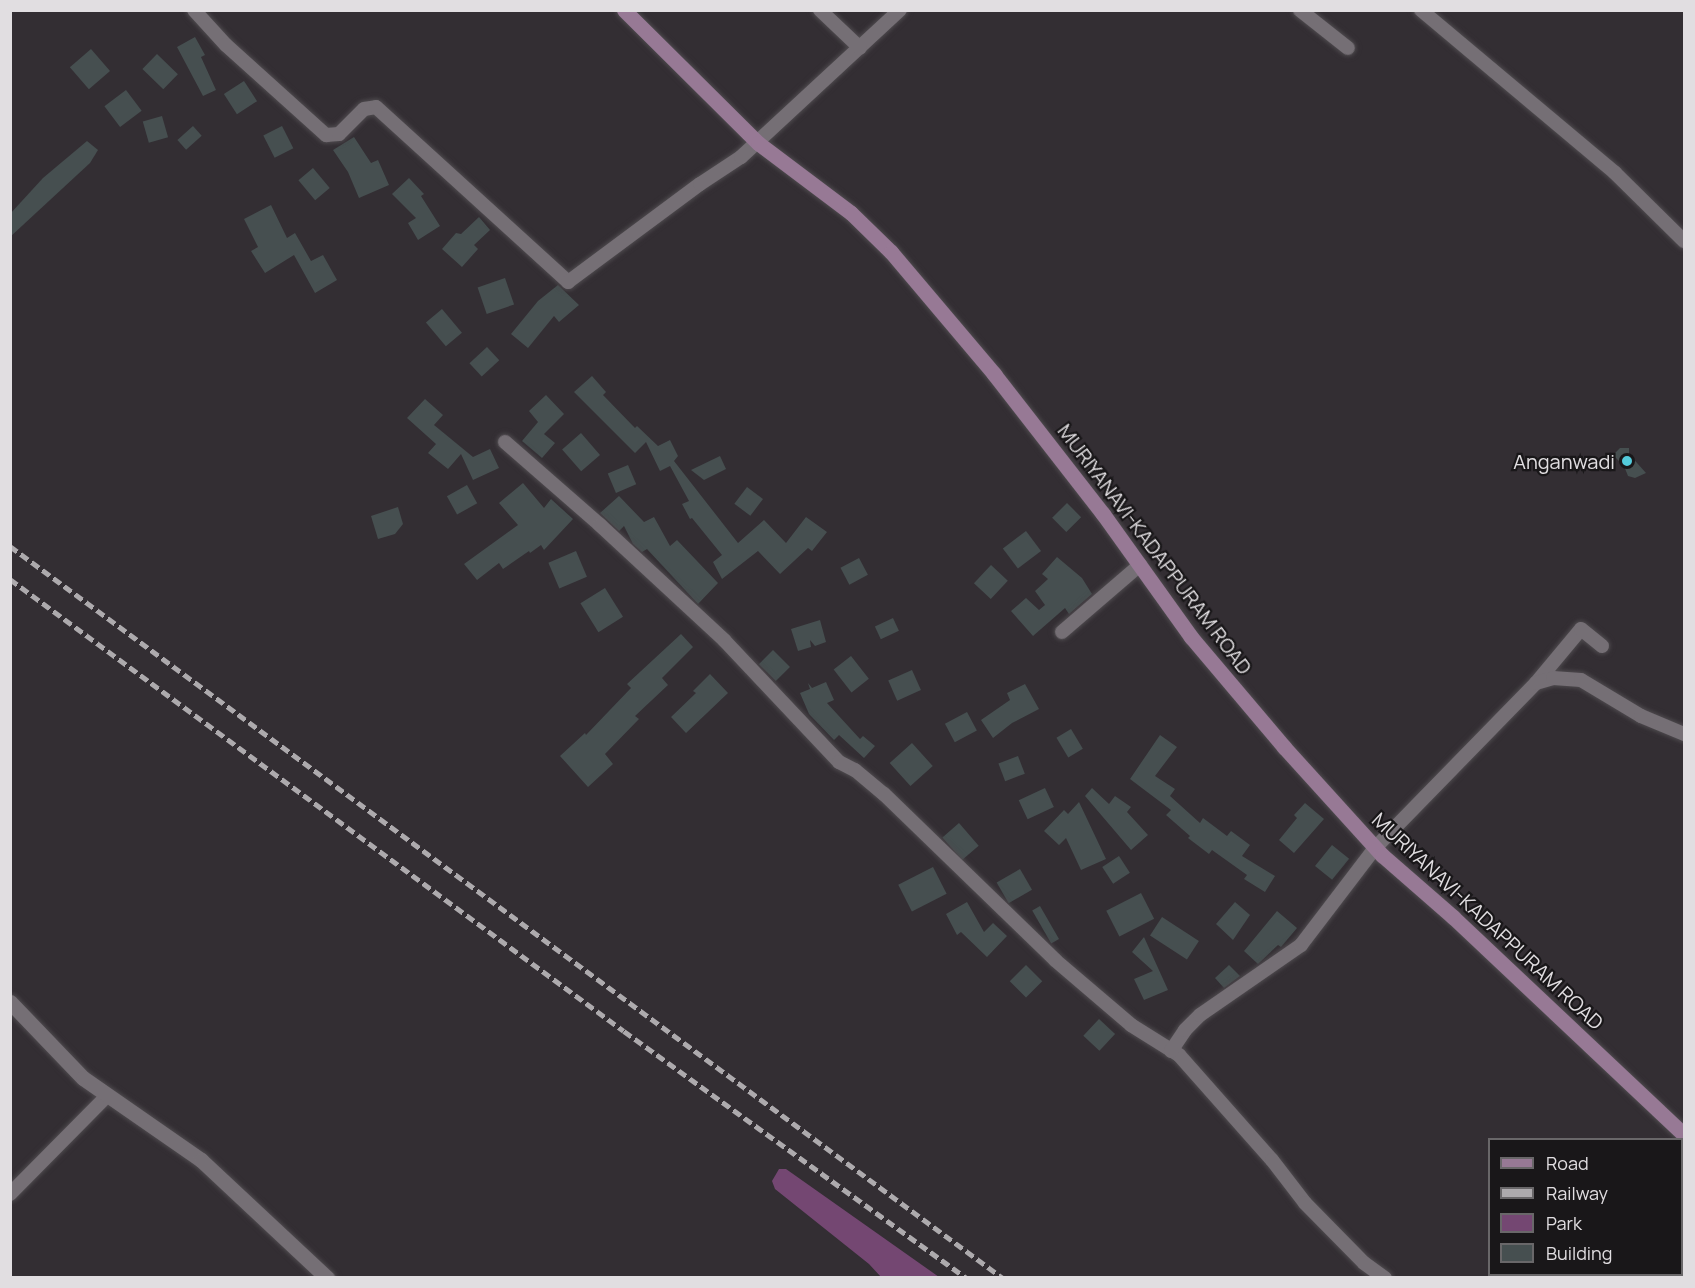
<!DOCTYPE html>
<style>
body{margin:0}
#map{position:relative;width:1695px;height:1288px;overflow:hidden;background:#332e33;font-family:Manrope,sans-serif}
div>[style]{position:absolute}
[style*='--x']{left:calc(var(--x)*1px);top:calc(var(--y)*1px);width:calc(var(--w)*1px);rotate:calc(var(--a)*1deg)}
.green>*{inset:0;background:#744772}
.building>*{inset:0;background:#464f50;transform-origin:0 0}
.roads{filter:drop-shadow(0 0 2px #4e4a4e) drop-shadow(0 0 2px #4e4a4e)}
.minor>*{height:14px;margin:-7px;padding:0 7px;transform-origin:7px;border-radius:7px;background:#756f75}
.tertiary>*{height:15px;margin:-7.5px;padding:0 7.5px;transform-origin:7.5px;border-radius:7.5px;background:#756f75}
.secondary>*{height:15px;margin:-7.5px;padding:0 7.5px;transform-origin:7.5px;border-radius:7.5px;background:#977995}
.rail>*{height:4.5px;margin-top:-2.25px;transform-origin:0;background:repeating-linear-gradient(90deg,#adaaad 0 9px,transparent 0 13.5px)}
.dots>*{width:16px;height:16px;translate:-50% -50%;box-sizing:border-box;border:3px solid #191719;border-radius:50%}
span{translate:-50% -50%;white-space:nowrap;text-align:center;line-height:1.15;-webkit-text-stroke:4.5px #191719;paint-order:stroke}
.poi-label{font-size:20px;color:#e1dee1}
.right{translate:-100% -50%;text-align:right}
.street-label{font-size:20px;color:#e1dee1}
.frame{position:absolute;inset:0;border:12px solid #e1dee1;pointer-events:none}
.legend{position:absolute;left:1488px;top:1138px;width:195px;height:138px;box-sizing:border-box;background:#191719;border:2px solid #696769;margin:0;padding:8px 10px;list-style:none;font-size:18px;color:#e1dee1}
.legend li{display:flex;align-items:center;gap:12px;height:30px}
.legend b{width:30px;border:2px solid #696769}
</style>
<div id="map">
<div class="green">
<i style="clip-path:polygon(779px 1169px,786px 1169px,939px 1277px,881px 1277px,869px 1264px,775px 1189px,772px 1181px)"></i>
</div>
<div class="building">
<i style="clip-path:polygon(195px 37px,205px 55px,201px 57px,216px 90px,203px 96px,177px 47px)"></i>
<i style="left:91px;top:49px;width:29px;height:28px;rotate:49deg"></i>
<i style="left:157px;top:54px;width:29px;height:21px;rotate:44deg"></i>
<i style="left:244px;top:81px;width:24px;height:24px;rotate:57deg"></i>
<i style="left:126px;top:90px;width:26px;height:27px;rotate:53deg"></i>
<i style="left:162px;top:116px;width:22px;height:20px;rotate:74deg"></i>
<i style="left:193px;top:126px;width:13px;height:21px;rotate:48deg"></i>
<i style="left:282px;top:126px;width:25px;height:21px;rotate:63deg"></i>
<i style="clip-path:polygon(354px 137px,371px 163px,378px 160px,389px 185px,359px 198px,348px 172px,333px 150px)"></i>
<i style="clip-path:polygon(87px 141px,98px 150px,90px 163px,10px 237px,10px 214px,43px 178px)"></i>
<i style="left:313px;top:168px;width:26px;height:19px;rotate:50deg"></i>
<i style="clip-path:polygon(409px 178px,424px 194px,421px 196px,440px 226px,418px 240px,408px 223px,416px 218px,392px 194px)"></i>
<i style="clip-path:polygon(271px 205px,287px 238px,295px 233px,311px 261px,323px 255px,337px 280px,315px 293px,294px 255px,265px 273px,251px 251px,258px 247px,244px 219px)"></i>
<i style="clip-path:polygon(479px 217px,490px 230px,474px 245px,478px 249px,462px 267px,442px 249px,456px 233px,461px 234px)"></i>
<i style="left:505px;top:278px;width:28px;height:29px;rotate:71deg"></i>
<i style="clip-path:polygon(558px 285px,579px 305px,559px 322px,554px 316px,528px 348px,511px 334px,538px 301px)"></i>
<i style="left:442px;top:309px;width:31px;height:21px;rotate:50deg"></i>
<i style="left:487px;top:347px;width:18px;height:24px;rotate:47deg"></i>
<i style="clip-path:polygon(592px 376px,606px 392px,603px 395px,635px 428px,637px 426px,658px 446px,670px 440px,678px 456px,674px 461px,738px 543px,764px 520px,786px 543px,806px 517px,827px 532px,812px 551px,808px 548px,780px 574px,758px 551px,722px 579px,713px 562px,722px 555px,692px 518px,690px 519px,682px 504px,689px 501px,670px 466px,660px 471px,646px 442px,635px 453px,574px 392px)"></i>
<i style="clip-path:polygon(546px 395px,564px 414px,544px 434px,555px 443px,542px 458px,522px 441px,538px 422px,529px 411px)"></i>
<i style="clip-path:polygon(425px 399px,443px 415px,434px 425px,473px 457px,490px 449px,499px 468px,473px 480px,461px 454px,448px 469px,428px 453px,436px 444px,407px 418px)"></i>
<i style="left:581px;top:433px;width:29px;height:25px;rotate:49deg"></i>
<i style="clip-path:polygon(1620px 448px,1629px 448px,1629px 454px,1646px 473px,1635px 478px,1628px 476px,1624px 466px,1613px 455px)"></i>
<i style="clip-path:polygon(720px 456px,726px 469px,704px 480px,691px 470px)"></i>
<i style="left:628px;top:465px;width:21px;height:22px;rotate:67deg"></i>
<i style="clip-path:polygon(523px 483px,544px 508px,551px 499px,573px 519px,544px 550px,541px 545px,530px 553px,529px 551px,503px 569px,499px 563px,477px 580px,464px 564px,518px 525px,499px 503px)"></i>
<i style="left:467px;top:485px;width:21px;height:23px;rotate:61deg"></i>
<i style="left:747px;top:487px;width:20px;height:21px;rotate:37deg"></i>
<i style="clip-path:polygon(619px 496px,644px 522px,654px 517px,670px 546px,677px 540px,718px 583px,698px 604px,647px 549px,642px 552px,633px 544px,624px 526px,619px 531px,600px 513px)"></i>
<i style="left:1067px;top:503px;width:20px;height:21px;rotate:45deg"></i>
<i style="clip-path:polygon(398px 507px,403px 524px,395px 534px,378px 539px,371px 516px)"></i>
<i style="left:1026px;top:531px;width:25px;height:29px;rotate:53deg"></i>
<i style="left:576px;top:551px;width:28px;height:30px;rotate:67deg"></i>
<i style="clip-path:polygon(1057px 557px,1082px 578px,1092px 594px,1069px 614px,1065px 608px,1033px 636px,1011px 611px,1026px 598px,1039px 610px,1045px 605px,1035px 591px,1048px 579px,1042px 574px)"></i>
<i style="left:859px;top:558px;width:19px;height:21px;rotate:62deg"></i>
<i style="left:991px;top:565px;width:23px;height:25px;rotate:43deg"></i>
<i style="left:605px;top:588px;width:34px;height:29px;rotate:58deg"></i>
<i style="left:893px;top:618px;width:14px;height:20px;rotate:65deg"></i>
<i style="clip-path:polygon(820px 620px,826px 642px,815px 646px,810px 640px,811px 647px,798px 651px,791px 629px)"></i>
<i style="clip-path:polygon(681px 634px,693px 647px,662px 678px,668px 685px,635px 716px,639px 719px,605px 754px,613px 764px,588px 787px,560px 756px,585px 733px,586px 735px,631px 688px,627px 684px)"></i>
<i style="left:773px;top:650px;width:24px;height:20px;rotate:45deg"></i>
<i style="left:851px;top:656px;width:29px;height:22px;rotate:52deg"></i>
<i style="left:912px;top:670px;width:22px;height:26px;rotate:66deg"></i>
<i style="clip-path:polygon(710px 674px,728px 693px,686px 733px,671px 717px,696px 693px,693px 691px)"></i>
<i style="clip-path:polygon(826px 682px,834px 700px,827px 703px,860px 739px,863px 736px,875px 746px,864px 758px,839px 735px,834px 740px,809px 714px,800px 693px,810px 689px,808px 683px,812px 688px)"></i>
<i style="clip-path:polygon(1025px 684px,1039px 709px,1012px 723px,993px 738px,981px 720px,1010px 700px,1007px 693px)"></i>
<i style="left:967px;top:712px;width:21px;height:25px;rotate:62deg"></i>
<i style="left:1071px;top:729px;width:23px;height:17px;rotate:59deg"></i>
<i style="clip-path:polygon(1160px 735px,1177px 747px,1155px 776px,1175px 789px,1170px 796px,1200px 823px,1203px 818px,1227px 836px,1231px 831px,1250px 845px,1242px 856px,1275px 876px,1265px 892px,1244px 879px,1247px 875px,1212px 850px,1209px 854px,1188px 838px,1190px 836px,1166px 815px,1171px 810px,1130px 779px)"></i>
<i style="left:912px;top:743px;width:31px;height:30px;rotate:48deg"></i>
<i style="left:1018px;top:756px;width:19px;height:21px;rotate:69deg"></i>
<i style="left:1045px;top:788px;width:21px;height:29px;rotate:65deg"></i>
<i style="clip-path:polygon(1092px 788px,1109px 804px,1115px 796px,1131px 807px,1127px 812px,1148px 835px,1131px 850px,1085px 796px)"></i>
<i style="clip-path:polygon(1079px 802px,1106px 859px,1081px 870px,1066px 838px,1059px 845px,1044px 831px,1064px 810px,1068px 814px)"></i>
<i style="clip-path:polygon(1305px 803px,1324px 819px,1294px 853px,1279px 840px,1297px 818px,1294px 815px)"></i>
<i style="left:959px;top:823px;width:30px;height:22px;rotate:49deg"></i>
<i style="left:1332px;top:845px;width:22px;height:27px;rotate:39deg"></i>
<i style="left:1119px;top:856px;width:20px;height:20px;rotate:57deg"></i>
<i style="left:933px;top:867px;width:30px;height:39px;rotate:63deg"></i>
<i style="left:1020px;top:869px;width:24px;height:27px;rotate:60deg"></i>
<i style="left:1141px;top:893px;width:29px;height:39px;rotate:63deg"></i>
<i style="clip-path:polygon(967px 902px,984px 932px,993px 923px,1007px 936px,987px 957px,961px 932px,957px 935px,946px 914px)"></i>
<i style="clip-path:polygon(1235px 902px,1250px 915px,1233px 940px,1216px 924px)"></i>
<i style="left:1040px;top:906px;width:38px;height:9px;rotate:60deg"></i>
<i style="clip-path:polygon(1277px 911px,1297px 928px,1281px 947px,1278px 945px,1258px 964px,1244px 951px)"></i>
<i style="left:1162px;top:917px;width:44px;height:22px;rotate:33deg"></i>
<i style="clip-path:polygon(1144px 937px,1168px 990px,1144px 1000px,1134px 979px,1153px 971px,1132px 952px)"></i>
<i style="left:1026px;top:965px;width:23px;height:23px;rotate:45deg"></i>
<i style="clip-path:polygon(1229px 965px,1240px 976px,1224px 988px,1215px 978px)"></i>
<i style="left:1099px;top:1019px;width:22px;height:23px;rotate:43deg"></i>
</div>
<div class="roads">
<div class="minor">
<i style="--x:194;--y:10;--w:47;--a:47.6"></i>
<i style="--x:226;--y:45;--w:135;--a:42"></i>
<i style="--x:326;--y:135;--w:13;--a:-4"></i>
<i style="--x:339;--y:134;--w:35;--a:-45"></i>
<i style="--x:364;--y:109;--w:12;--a:-9"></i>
<i style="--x:376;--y:107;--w:260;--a:42.3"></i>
<i style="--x:568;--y:282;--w:164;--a:-36.6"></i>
<i style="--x:700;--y:184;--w:49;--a:-33.4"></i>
<i style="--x:741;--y:157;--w:217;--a:-42.8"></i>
<i style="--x:820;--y:10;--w:55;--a:43.5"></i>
<i style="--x:1300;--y:10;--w:61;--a:38.4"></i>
<i style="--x:1421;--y:10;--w:253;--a:40"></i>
<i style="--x:1615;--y:173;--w:97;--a:44.6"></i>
<i style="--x:505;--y:442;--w:126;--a:41.1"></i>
<i style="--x:600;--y:525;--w:169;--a:42.8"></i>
<i style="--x:724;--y:640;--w:168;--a:46.7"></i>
<i style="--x:839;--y:762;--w:18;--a:27"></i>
<i style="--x:855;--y:770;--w:38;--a:40"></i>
<i style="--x:884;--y:794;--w:238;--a:44.1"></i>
<i style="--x:1055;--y:960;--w:100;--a:40.5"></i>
<i style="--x:1131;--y:1025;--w:57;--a:32"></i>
<i style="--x:1179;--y:1055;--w:140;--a:48.5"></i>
<i style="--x:1272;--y:1160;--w:54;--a:52.5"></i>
<i style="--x:1305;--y:1203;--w:84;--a:45.5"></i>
<i style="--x:1364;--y:1263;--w:26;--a:36"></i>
<i style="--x:1062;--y:632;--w:103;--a:-40.7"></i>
<i style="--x:1536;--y:683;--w:70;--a:-50.2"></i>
<i style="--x:1581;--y:629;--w:27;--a:39"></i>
<i style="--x:1171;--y:1051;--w:25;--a:-56"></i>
<i style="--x:1185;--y:1030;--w:21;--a:-45"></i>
<i style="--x:1200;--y:1015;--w:123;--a:-34.7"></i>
<i style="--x:1301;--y:945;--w:122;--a:-52.7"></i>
<i style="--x:1375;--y:848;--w:231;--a:-45.7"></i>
<i style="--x:1536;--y:683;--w:18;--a:-16"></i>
<i style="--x:1553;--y:678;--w:28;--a:4"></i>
<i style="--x:1581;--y:680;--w:70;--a:31"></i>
<i style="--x:1641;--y:716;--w:47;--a:22.7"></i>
<i style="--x:10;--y:1194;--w:139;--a:-45.3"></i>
</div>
<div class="tertiary">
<i style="--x:10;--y:1002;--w:105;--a:46.2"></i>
<i style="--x:83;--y:1078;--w:144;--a:34.8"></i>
<i style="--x:201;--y:1160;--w:173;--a:43.1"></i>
</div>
<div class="secondary">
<i style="--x:624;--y:10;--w:189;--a:44.8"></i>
<i style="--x:758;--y:143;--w:116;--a:37"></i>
<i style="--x:851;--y:213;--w:56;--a:44.3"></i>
<i style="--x:891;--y:252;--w:160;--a:49.8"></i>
<i style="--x:994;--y:374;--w:177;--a:52.1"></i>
<i style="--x:1103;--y:514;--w:151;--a:54.4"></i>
<i style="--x:1191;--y:637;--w:144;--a:49.8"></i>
<i style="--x:1284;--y:747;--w:146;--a:47.8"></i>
<i style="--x:1382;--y:855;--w:94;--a:41.1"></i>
<i style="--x:1453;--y:917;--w:318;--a:43.3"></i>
</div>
</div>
<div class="rail">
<i style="--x:10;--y:546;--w:1234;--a:36.4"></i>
<i style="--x:10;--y:579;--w:762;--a:36.36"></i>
<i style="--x:624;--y:1031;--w:423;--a:35.8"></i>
</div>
<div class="dots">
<i style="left:1627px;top:461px;background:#53cbdb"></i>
</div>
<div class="poi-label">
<span class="right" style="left:1615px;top:461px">Anganwadi</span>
</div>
<div class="street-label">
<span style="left:1155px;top:549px;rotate:53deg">MURIYANAVI-KADAPPURAM ROAD</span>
<span style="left:1488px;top:921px;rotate:43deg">MURIYANAVI-KADAPPURAM ROAD</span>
</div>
<div class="frame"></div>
<ul class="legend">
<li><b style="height:8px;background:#977995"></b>Road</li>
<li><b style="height:8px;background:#adaaad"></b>Railway</li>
<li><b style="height:16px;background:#744772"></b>Park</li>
<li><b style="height:16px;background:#464f50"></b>Building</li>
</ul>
</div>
